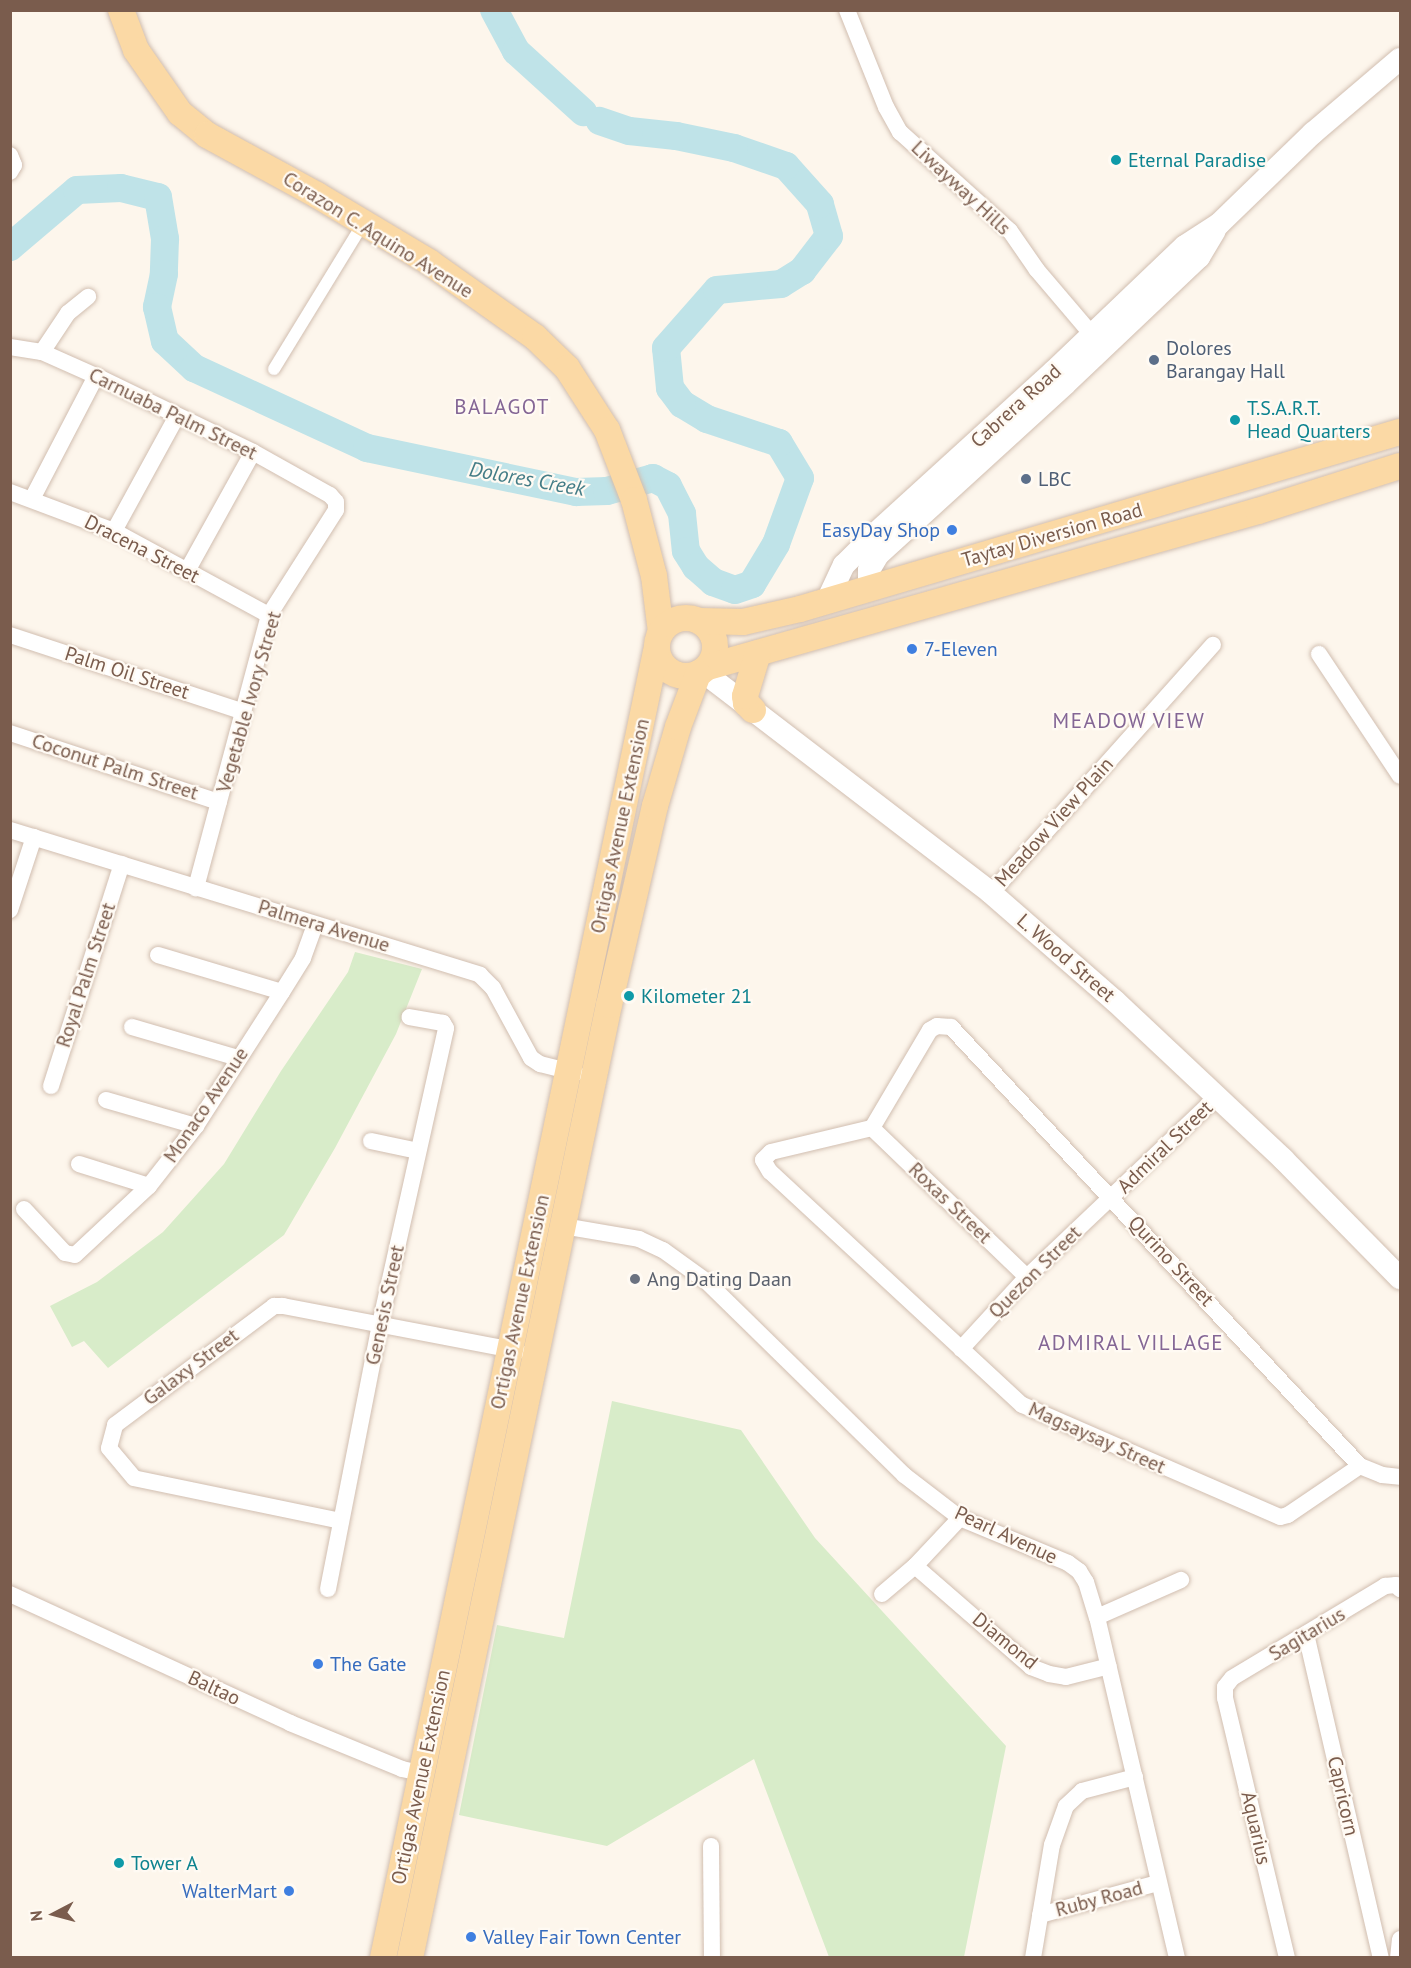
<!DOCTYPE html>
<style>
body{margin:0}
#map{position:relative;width:1411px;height:1968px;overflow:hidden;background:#fdf6ec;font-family:"PT Sans",sans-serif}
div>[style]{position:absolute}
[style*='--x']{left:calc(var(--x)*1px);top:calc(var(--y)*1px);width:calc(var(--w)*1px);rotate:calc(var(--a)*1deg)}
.green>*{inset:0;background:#d8ecc9}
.river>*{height:28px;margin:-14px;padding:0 14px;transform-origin:14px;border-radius:14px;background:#bfe3e8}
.roads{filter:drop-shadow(0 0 2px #d1beb0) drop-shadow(0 0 2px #d1beb0)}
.pedestrian>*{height:12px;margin:-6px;padding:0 6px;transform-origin:6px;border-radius:6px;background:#fff}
.minor>*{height:16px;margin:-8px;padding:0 8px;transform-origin:8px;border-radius:8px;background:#fff}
.secondary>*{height:22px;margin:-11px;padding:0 11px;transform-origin:11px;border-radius:11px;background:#fff}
.primary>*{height:26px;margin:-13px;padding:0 13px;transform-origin:13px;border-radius:13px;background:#fbd9a5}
.primary>.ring{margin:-13px;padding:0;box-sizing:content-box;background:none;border:26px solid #fbd9a5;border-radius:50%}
.dots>*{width:16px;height:16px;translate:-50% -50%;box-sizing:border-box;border:3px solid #fffaf3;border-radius:50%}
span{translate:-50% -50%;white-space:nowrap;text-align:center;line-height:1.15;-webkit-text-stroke:4.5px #fffaf3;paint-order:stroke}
.culture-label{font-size:20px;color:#0d838f}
.left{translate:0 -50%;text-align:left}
.street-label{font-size:20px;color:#7a5c4d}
.service-label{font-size:20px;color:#4e5e75}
.shop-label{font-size:20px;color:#366cbe}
.right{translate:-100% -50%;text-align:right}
.worship-label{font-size:20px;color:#5b616d}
.neighbourhood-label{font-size:21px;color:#846695;letter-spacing:1.5px}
.water-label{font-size:21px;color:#437c86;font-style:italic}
.frame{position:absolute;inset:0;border:12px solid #7a5c4d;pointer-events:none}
.north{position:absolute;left:24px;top:1884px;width:60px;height:60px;-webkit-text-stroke:4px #fffaf3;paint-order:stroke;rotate:264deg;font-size:16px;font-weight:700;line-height:24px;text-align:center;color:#7a5c4d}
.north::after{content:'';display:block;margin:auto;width:21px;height:27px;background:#7a5c4d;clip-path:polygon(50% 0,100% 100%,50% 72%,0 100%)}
</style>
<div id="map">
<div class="green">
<i style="clip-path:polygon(355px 952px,422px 969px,396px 1034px,335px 1148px,284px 1235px,108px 1368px,84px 1341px,72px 1347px,50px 1306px,97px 1282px,163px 1232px,224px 1164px,281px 1071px,348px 972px)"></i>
<i style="clip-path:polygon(612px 1401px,741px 1430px,815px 1538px,1006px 1746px,964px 1957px,829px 1957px,754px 1759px,607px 1846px,459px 1815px,497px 1625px,564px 1638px)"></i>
</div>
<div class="river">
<i style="--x:494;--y:10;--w:47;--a:61.8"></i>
<i style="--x:516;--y:51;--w:91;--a:42.3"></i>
<i style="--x:10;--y:247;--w:88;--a:-40.4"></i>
<i style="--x:77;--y:190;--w:44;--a:-2.6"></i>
<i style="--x:121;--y:188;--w:38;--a:14"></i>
<i style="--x:158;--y:197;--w:43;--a:80.5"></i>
<i style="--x:165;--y:239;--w:35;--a:92"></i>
<i style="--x:164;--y:274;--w:34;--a:102"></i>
<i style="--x:157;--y:307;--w:35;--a:77"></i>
<i style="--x:165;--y:341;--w:40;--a:43"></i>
<i style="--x:194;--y:368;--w:191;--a:24.8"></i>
<i style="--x:367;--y:448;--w:214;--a:11.9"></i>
<i style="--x:576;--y:492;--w:31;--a:-2"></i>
<i style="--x:607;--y:491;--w:48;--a:-15.8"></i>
<i style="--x:653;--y:478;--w:17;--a:28"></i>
<i style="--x:668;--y:486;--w:31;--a:63"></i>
<i style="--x:682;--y:514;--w:37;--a:84"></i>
<i style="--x:686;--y:551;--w:19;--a:58"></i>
<i style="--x:696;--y:567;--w:23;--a:41"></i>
<i style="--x:713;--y:582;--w:23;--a:20"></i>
<i style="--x:735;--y:590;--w:18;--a:-19"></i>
<i style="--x:752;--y:584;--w:47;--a:-59"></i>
<i style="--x:776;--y:544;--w:70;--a:-70"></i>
<i style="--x:800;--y:478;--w:41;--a:-121"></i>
<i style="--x:779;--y:443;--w:76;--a:-161.6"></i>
<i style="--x:707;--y:419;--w:29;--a:-149"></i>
<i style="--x:682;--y:404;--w:20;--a:-127"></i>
<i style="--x:670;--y:388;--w:40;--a:-95.7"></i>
<i style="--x:666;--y:348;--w:77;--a:-48.7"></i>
<i style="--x:717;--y:290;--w:64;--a:-5.4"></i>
<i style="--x:781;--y:284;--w:25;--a:-32"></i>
<i style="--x:802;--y:271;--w:44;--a:-52.4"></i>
<i style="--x:829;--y:236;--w:33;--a:-106"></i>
<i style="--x:820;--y:204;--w:51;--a:-131.8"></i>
<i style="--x:786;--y:166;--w:55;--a:-160.9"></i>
<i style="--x:734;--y:148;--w:59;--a:-168.3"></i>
<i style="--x:676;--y:136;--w:47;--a:-173.9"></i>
<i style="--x:629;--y:131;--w:31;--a:-161"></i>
</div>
<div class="roads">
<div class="pedestrian">
<i style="--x:274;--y:369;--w:172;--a:-58.5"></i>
</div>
<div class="minor">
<i style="--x:847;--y:10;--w:105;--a:68.1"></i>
<i style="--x:886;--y:107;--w:29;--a:61"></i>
<i style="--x:900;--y:132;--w:148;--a:42"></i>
<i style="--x:1010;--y:231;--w:47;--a:55.3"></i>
<i style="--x:1037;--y:270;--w:97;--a:49.6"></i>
<i style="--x:10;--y:155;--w:11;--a:68"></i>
<i style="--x:14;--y:165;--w:8;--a:120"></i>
<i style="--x:10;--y:347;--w:32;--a:9"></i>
<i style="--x:42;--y:352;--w:59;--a:24"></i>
<i style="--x:96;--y:376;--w:174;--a:25.8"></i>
<i style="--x:253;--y:452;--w:88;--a:29.2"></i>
<i style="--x:330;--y:495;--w:9;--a:49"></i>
<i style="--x:336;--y:502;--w:8;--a:90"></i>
<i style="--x:336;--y:510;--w:125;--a:122.5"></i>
<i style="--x:269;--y:615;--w:283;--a:105"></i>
<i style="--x:42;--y:352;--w:47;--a:-56.3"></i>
<i style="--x:68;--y:313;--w:26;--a:-39"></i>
<i style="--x:10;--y:492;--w:111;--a:20.6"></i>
<i style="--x:114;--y:531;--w:176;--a:28.5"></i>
<i style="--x:32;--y:499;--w:139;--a:-62.5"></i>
<i style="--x:114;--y:531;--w:131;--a:-61.3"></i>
<i style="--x:187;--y:571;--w:136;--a:-61"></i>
<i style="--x:10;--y:635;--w:246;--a:18.2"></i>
<i style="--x:1319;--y:654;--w:146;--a:56.4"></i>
<i style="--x:10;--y:733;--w:220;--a:18.3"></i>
<i style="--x:10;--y:830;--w:492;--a:17.1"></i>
<i style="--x:480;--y:975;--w:18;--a:45"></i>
<i style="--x:493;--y:988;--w:80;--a:61.5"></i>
<i style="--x:531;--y:1058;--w:11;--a:34"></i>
<i style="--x:540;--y:1064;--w:37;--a:14"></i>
<i style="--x:991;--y:893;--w:333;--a:-48.2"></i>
<i style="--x:10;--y:910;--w:77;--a:-71.8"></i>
<i style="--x:158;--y:955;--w:129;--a:16.6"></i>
<i style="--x:132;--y:1027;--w:110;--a:16.3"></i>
<i style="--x:51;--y:1086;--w:233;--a:-72.3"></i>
<i style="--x:106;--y:1100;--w:94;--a:16.1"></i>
<i style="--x:872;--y:1128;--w:215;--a:43.9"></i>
<i style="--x:371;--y:1141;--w:48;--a:12"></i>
<i style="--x:79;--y:1164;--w:73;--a:17.4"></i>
<i style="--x:24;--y:1209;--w:60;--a:47"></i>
<i style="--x:65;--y:1253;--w:10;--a:11"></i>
<i style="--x:75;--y:1255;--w:101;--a:-43"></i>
<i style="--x:149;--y:1186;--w:76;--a:-51.9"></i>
<i style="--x:196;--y:1126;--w:159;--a:-57.3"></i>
<i style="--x:282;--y:992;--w:40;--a:-58"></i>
<i style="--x:303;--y:958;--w:35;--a:-70"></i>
<i style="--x:563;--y:1226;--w:77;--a:9.7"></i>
<i style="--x:639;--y:1239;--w:26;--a:25"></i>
<i style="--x:663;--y:1250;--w:53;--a:35.8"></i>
<i style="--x:706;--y:1281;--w:277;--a:44.4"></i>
<i style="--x:904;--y:1475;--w:71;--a:37.5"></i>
<i style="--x:960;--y:1518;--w:117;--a:22.6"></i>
<i style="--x:1068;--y:1563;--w:14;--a:36"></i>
<i style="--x:1079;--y:1571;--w:13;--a:58"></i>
<i style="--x:1086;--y:1582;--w:37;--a:73"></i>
<i style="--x:1097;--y:1617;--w:350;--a:76.8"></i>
<i style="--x:961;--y:1349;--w:98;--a:-47.5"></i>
<i style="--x:1027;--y:1277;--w:263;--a:-43.5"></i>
<i style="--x:1360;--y:1466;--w:87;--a:145.8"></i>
<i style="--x:1288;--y:1515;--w:8;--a:166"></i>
<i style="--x:1280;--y:1517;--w:281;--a:-156.5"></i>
<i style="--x:1022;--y:1405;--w:343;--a:-137.2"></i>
<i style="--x:770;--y:1172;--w:14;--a:-120"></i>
<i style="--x:763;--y:1160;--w:11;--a:-45"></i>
<i style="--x:771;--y:1152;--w:104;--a:-13.4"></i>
<i style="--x:872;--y:1128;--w:114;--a:-59.4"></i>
<i style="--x:930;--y:1030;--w:8;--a:-30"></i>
<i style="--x:937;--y:1026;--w:14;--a:4"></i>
<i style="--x:951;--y:1027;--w:600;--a:47.03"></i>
<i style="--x:1360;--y:1466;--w:24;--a:22"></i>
<i style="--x:1382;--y:1475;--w:18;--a:6"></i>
<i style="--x:341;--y:1521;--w:211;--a:-168.3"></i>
<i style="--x:134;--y:1478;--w:39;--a:-130"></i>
<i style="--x:109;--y:1448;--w:24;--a:-75"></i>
<i style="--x:115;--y:1425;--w:199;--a:-36.8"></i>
<i style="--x:274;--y:1306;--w:9;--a:0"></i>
<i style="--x:283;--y:1306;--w:239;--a:10.8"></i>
<i style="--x:915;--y:1566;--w:154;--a:41"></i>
<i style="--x:1031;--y:1667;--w:19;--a:21"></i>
<i style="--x:1049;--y:1674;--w:17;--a:10"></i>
<i style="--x:1066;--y:1677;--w:44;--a:-14.3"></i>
<i style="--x:328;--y:1589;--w:270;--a:-78.9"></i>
<i style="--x:380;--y:1324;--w:303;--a:-77.4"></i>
<i style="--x:446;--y:1028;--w:6;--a:-121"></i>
<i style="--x:443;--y:1023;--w:34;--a:-170"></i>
<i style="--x:10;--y:1594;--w:308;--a:24.7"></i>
<i style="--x:290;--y:1723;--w:121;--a:22.3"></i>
<i style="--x:402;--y:1769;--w:19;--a:12"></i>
<i style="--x:882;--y:1594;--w:43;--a:-40.3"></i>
<i style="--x:915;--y:1566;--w:66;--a:-46.8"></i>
<i style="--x:1097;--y:1617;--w:92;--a:-23.8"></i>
<i style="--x:1306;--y:1634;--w:333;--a:77"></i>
<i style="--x:711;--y:1846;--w:112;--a:89.5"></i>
<i style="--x:1040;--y:1915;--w:122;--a:-15.2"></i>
<i style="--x:1033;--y:1958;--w:115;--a:-80.5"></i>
<i style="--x:1052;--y:1845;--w:41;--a:-70.3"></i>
<i style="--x:1066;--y:1806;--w:22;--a:-43"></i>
<i style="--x:1082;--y:1791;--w:55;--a:-14.8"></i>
<i style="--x:1287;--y:1958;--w:267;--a:-103.4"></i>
<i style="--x:1225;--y:1698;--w:11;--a:-90"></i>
<i style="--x:1225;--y:1687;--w:11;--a:-52"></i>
<i style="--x:1232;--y:1678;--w:179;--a:-31"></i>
<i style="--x:1385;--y:1586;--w:11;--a:-5"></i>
<i style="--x:1396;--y:1585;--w:6;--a:45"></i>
<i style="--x:1398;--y:1958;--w:19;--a:-84"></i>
</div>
<div class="secondary">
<i style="--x:869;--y:588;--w:18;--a:-90"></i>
<i style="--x:869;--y:570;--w:17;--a:-59"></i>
<i style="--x:878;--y:555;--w:253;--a:-42.4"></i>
<i style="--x:1065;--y:384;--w:185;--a:-43.5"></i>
<i style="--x:1199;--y:257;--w:31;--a:-59"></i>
<i style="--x:827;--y:601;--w:40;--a:-65"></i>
<i style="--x:844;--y:565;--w:45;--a:-45"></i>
<i style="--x:876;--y:533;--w:239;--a:-42.3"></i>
<i style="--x:1053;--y:372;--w:182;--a:-43.7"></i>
<i style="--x:1185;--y:246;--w:40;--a:-32.9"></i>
<i style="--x:1219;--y:224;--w:131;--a:-44.1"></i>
<i style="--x:1313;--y:133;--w:114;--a:-40.4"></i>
<i style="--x:702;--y:671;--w:364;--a:37.5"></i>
<i style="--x:991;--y:893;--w:164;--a:41.1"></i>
<i style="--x:1115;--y:1001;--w:231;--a:43.2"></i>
<i style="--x:1283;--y:1159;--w:167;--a:45.5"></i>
</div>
<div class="primary">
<i style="--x:121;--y:10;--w:43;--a:69.4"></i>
<i style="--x:136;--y:50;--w:77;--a:55.1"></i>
<i style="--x:180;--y:113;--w:35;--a:39"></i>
<i style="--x:207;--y:135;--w:125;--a:28.6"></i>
<i style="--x:317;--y:195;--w:131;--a:30.9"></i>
<i style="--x:429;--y:262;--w:130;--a:35.3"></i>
<i style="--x:535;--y:337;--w:45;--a:44.1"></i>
<i style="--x:567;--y:368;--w:74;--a:57.2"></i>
<i style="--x:607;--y:430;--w:75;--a:68.9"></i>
<i style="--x:634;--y:500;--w:79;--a:75.3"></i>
<i style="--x:654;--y:576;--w:56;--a:82.9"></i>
<i class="ring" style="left:657px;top:618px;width:32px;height:32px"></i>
<i style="--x:700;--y:621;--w:43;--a:1.3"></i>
<i style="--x:743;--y:622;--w:58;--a:-12.8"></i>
<i style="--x:800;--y:609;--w:626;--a:-16.44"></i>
<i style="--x:708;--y:667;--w:572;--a:-15.84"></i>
<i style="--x:1258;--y:511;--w:149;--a:-17.6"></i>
<i style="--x:753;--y:710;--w:10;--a:-135"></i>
<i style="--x:746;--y:703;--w:7;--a:-98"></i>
<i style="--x:745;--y:696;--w:45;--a:-73.2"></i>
<i style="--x:383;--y:1958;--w:1340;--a:-78.2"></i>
<i style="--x:410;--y:1958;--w:974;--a:-78.21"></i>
<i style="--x:609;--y:1005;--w:204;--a:-77"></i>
<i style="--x:655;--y:806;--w:82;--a:-73.8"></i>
<i style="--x:678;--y:727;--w:57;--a:-69.3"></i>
</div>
</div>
<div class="dots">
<i style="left:1116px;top:160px;background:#0f9aa8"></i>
<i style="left:1154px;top:360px;background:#5c6f8a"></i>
<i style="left:1235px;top:420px;background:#0f9aa8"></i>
<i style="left:1026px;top:479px;background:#5c6f8a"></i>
<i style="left:952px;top:530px;background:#3f7fe0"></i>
<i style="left:912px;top:649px;background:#3f7fe0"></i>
<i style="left:629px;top:996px;background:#0f9aa8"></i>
<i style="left:635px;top:1279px;background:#6b7280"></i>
<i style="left:318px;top:1664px;background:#3f7fe0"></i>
<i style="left:119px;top:1863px;background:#0f9aa8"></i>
<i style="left:289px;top:1891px;background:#3f7fe0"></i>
<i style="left:471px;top:1937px;background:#3f7fe0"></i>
</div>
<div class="culture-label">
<span class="left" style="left:1128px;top:160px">Eternal Paradise</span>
<span class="left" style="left:1247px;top:420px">T.S.A.R.T.<br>Head Quarters</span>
<span class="left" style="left:641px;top:996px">Kilometer 21</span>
<span class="left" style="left:131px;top:1863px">Tower A</span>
</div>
<div class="street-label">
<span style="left:961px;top:188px;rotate:43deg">Liwayway Hills</span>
<span style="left:378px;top:235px;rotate:32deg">Corazon C. Aquino Avenue</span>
<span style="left:1016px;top:406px;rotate:-42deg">Cabrera Road</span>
<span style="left:173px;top:414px;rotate:26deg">Carnuaba Palm Street</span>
<span style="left:1052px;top:535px;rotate:-16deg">Taytay Diversion Road</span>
<span style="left:142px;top:549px;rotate:27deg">Dracena Street</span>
<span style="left:127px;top:673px;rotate:18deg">Palm Oil Street</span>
<span style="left:249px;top:702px;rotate:-74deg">Vegetable Ivory Street</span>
<span style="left:115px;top:767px;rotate:18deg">Coconut Palm Street</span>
<span style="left:1054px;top:822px;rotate:-48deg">Meadow View Plain</span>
<span style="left:620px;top:826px;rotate:-78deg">Ortigas Avenue Extension</span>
<span style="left:324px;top:926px;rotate:17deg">Palmera Avenue</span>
<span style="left:1066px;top:958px;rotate:41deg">L. Wood Street</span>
<span style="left:86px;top:975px;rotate:-72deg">Royal Palm Street</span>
<span style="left:206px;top:1105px;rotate:-56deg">Monaco Avenue</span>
<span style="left:1165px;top:1147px;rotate:-44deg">Admiral Street</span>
<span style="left:950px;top:1203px;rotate:44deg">Roxas Street</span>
<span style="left:1171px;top:1261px;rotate:47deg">Qurino Street</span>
<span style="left:1035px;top:1272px;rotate:-45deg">Quezon Street</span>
<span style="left:520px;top:1302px;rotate:-78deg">Ortigas Avenue Extension</span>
<span style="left:385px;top:1305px;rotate:-78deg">Genesis Street</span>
<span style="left:191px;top:1367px;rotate:-37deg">Galaxy Street</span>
<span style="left:1097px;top:1438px;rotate:24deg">Magsaysay Street</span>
<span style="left:1006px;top:1535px;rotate:25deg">Pearl Avenue</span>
<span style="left:1307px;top:1634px;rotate:-31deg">Sagitarius</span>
<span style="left:1005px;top:1641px;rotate:39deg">Diamond</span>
<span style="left:214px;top:1688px;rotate:25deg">Baltao</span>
<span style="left:421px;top:1777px;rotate:-78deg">Ortigas Avenue Extension</span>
<span style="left:1343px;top:1796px;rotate:77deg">Capricorn</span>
<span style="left:1256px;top:1828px;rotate:77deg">Aquarius</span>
<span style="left:1099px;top:1899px;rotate:-15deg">Ruby Road</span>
</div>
<div class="service-label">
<span class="left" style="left:1166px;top:360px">Dolores<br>Barangay Hall</span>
<span class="left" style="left:1038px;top:479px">LBC</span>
</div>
<div class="shop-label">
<span class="right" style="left:940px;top:530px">EasyDay Shop</span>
<span class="left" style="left:924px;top:649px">7-Eleven</span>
<span class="left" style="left:330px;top:1664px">The Gate</span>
<span class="right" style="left:277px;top:1891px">WalterMart</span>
<span class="left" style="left:483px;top:1937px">Valley Fair Town Center</span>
</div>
<div class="worship-label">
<span class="left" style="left:647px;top:1279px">Ang Dating Daan</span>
</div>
<div class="neighbourhood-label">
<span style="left:502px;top:407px">BALAGOT</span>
<span style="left:1129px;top:721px">MEADOW VIEW</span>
<span style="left:1131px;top:1343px">ADMIRAL VILLAGE</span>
</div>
<div class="water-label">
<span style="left:527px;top:479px;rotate:10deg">Dolores Creek</span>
</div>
<div class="frame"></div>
<div class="north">N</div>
</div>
